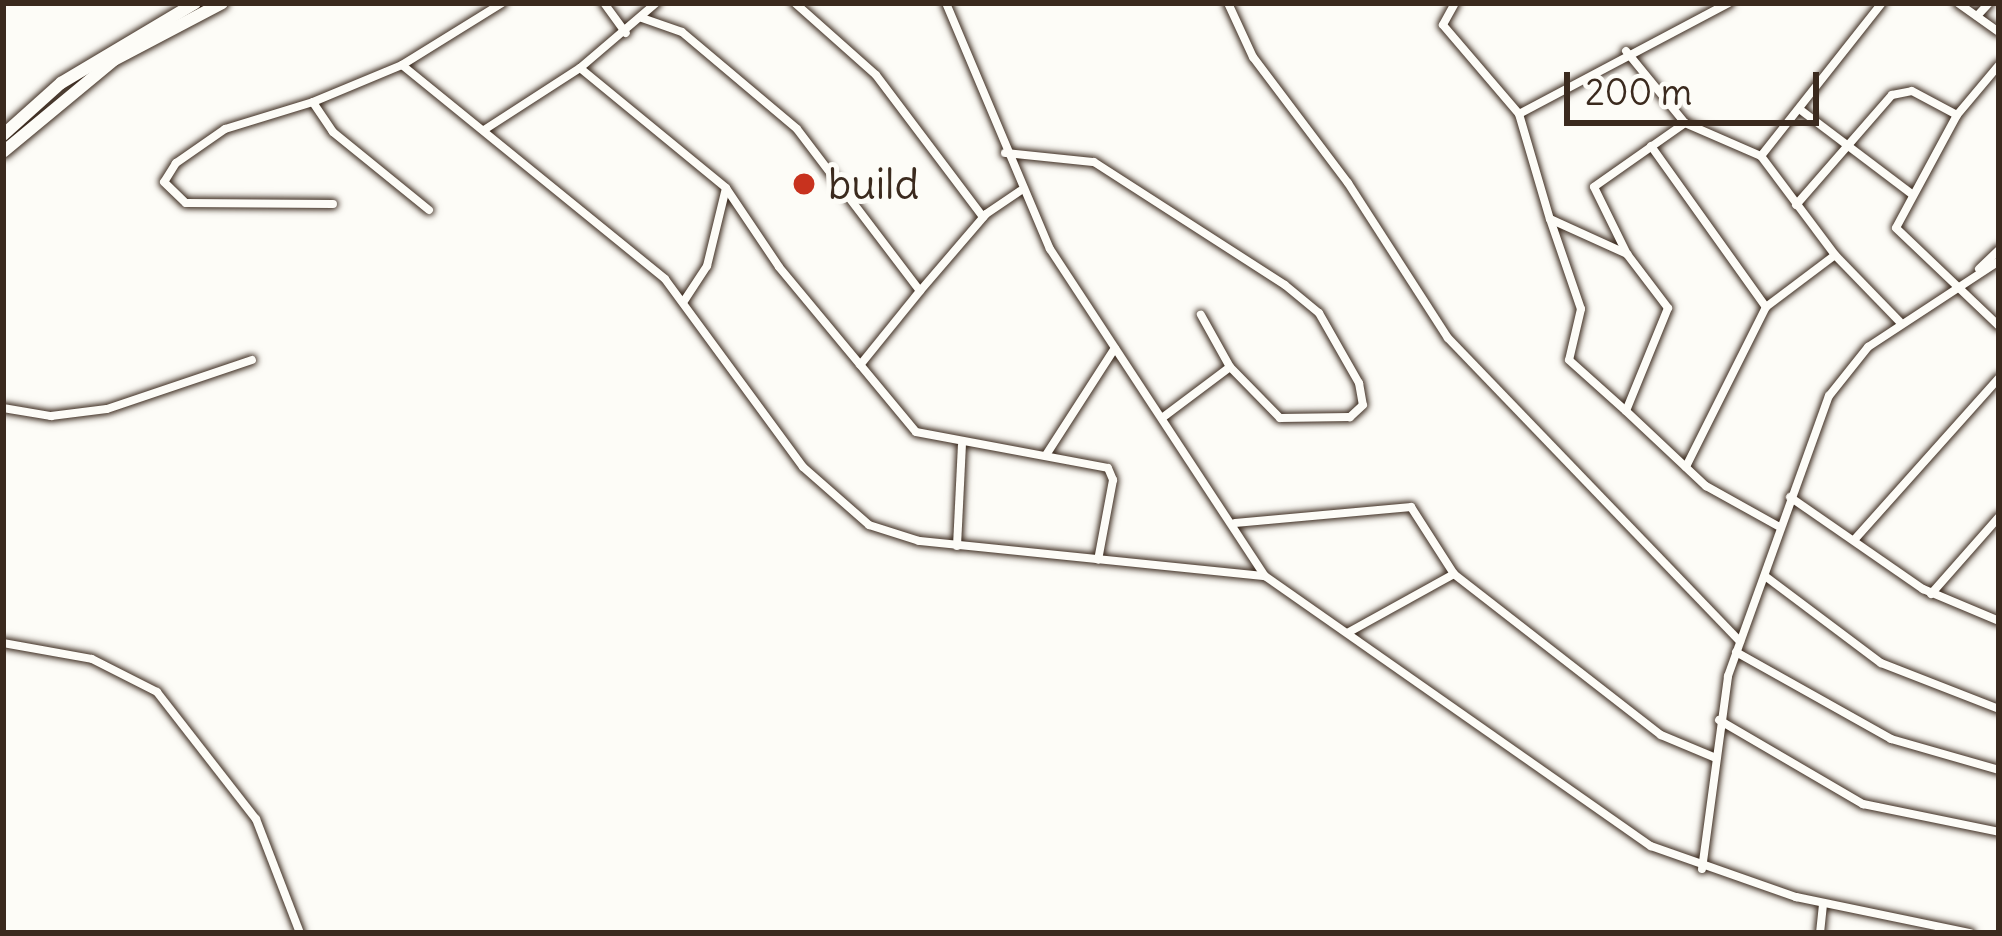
<!DOCTYPE html>
<style>
body{margin:0}
#map{position:relative;width:2002px;height:936px;overflow:hidden;background:#fdfcf7;font-family:Delius,sans-serif}
div>[style]{position:absolute}
[style*='--x']{left:calc(var(--x)*1px);top:calc(var(--y)*1px);width:calc(var(--w)*1px);rotate:calc(var(--a)*1deg)}
.roads{filter:drop-shadow(0 0 3px #3b2a1e) drop-shadow(0 0 3px #3b2a1e)}
.minor>*{height:8px;margin:-4px;padding:0 4px;transform-origin:4px;border-radius:4px;background:#fdfcf7}
.trunk>*{height:12px;margin:-6px;padding:0 6px;transform-origin:6px;border-radius:6px;background:#fdfcf7}
.dots>*{width:33px;height:33px;translate:-50% -50%;box-sizing:border-box;border:6px solid #fdfcf7;border-radius:50%}
span{translate:-50% -50%;white-space:nowrap;text-align:center;line-height:1.15;-webkit-text-stroke:10px #fdfcf7;paint-order:stroke}
.poi-label{font-size:42px;color:#3b2a1e}
.left{translate:0 -50%;text-align:left}
.frame{position:absolute;inset:0;border:6px solid #3b2a1e;pointer-events:none}
.scale{position:absolute;left:1564px;top:72px;width:255px;height:54px;box-sizing:border-box;border:6px solid #3b2a1e;border-top:0;padding-left:15px;font-size:36px;line-height:42px;white-space:nowrap;color:#3b2a1e;-webkit-text-stroke:9px #fdfcf7;paint-order:stroke}
</style>
<div id="map">
<div class="roads">
<div class="minor">
<i style="--x:604;--y:3;--w:37;--a:54"></i>
<i style="--x:795;--y:3;--w:108;--a:41.6"></i>
<i style="--x:876;--y:75;--w:178;--a:53"></i>
<i style="--x:946;--y:3;--w:267;--a:67.1"></i>
<i style="--x:1050;--y:249;--w:391;--a:56.7"></i>
<i style="--x:1265;--y:576;--w:471;--a:35"></i>
<i style="--x:1651;--y:846;--w:154;--a:19.4"></i>
<i style="--x:1796;--y:897;--w:178;--a:11.7"></i>
<i style="--x:1228;--y:3;--w:60;--a:65.2"></i>
<i style="--x:1253;--y:57;--w:158;--a:53"></i>
<i style="--x:1348;--y:183;--w:184;--a:57.2"></i>
<i style="--x:1448;--y:338;--w:421;--a:46.1"></i>
<i style="--x:1455;--y:3;--w:25;--a:119"></i>
<i style="--x:1443;--y:25;--w:117;--a:49.5"></i>
<i style="--x:1519;--y:114;--w:109;--a:73.6"></i>
<i style="--x:1550;--y:219;--w:85;--a:24.4"></i>
<i style="--x:1958;--y:3;--w:50;--a:35.3"></i>
<i style="--x:1977;--y:16;--w:18;--a:-47"></i>
<i style="--x:642;--y:18;--w:42;--a:19.3"></i>
<i style="--x:682;--y:32;--w:150;--a:40.1"></i>
<i style="--x:797;--y:129;--w:203;--a:52.8"></i>
<i style="--x:920;--y:291;--w:95;--a:129"></i>
<i style="--x:1626;--y:51;--w:93;--a:50.7"></i>
<i style="--x:1685;--y:123;--w:83;--a:23.5"></i>
<i style="--x:1761;--y:156;--w:124;--a:53.2"></i>
<i style="--x:1835;--y:255;--w:93;--a:45.9"></i>
<i style="--x:402;--y:65;--w:339;--a:39.1"></i>
<i style="--x:665;--y:279;--w:233;--a:53.7"></i>
<i style="--x:803;--y:467;--w:88;--a:41.3"></i>
<i style="--x:869;--y:525;--w:52;--a:17.7"></i>
<i style="--x:919;--y:541;--w:347;--a:5.8"></i>
<i style="--x:1999;--y:65;--w:65;--a:130"></i>
<i style="--x:1957;--y:115;--w:128;--a:118.4"></i>
<i style="--x:1896;--y:228;--w:142;--a:43.6"></i>
<i style="--x:580;--y:68;--w:189;--a:39.4"></i>
<i style="--x:726;--y:188;--w:95;--a:56.1"></i>
<i style="--x:779;--y:267;--w:214;--a:50.3"></i>
<i style="--x:916;--y:432;--w:195;--a:10.6"></i>
<i style="--x:1108;--y:468;--w:13;--a:67"></i>
<i style="--x:1113;--y:480;--w:81;--a:100.6"></i>
<i style="--x:313;--y:102;--w:92;--a:162.9"></i>
<i style="--x:225;--y:129;--w:60;--a:145.2"></i>
<i style="--x:176;--y:163;--w:22;--a:122"></i>
<i style="--x:164;--y:182;--w:30;--a:44"></i>
<i style="--x:186;--y:203;--w:147;--a:0.4"></i>
<i style="--x:1802;--y:111;--w:139;--a:37.1"></i>
<i style="--x:1519;--y:114;--w:238;--a:-27.9"></i>
<i style="--x:1685;--y:123;--w:111;--a:144.9"></i>
<i style="--x:1594;--y:187;--w:75;--a:63.8"></i>
<i style="--x:1627;--y:254;--w:68;--a:52.8"></i>
<i style="--x:1668;--y:308;--w:111;--a:112.2"></i>
<i style="--x:1626;--y:411;--w:110;--a:43.2"></i>
<i style="--x:1706;--y:486;--w:82;--a:29.1"></i>
<i style="--x:484;--y:130;--w:114;--a:-32.9"></i>
<i style="--x:580;--y:68;--w:100;--a:-40.5"></i>
<i style="--x:1651;--y:146;--w:198;--a:54.5"></i>
<i style="--x:1766;--y:307;--w:179;--a:116.6"></i>
<i style="--x:1005;--y:153;--w:89;--a:5.8"></i>
<i style="--x:1094;--y:162;--w:227;--a:32.8"></i>
<i style="--x:1285;--y:285;--w:44;--a:39.5"></i>
<i style="--x:1319;--y:313;--w:81;--a:60.3"></i>
<i style="--x:1359;--y:383;--w:22;--a:80"></i>
<i style="--x:1363;--y:405;--w:18;--a:137"></i>
<i style="--x:1350;--y:417;--w:70;--a:179.2"></i>
<i style="--x:1280;--y:418;--w:71;--a:-134.4"></i>
<i style="--x:1761;--y:156;--w:195;--a:-51.7"></i>
<i style="--x:1796;--y:205;--w:146;--a:-48.9"></i>
<i style="--x:1892;--y:95;--w:20;--a:-11"></i>
<i style="--x:1912;--y:91;--w:51;--a:28.1"></i>
<i style="--x:429;--y:210;--w:124;--a:-140.9"></i>
<i style="--x:333;--y:132;--w:36;--a:-124"></i>
<i style="--x:313;--y:102;--w:96;--a:-22.6"></i>
<i style="--x:402;--y:65;--w:118;--a:-31.8"></i>
<i style="--x:1550;--y:219;--w:95;--a:71"></i>
<i style="--x:1581;--y:309;--w:52;--a:103.2"></i>
<i style="--x:1569;--y:360;--w:76;--a:41.8"></i>
<i style="--x:1979;--y:269;--w:28;--a:-44"></i>
<i style="--x:920;--y:291;--w:101;--a:-49.4"></i>
<i style="--x:986;--y:214;--w:41;--a:-34.1"></i>
<i style="--x:684;--y:301;--w:42;--a:-56.7"></i>
<i style="--x:707;--y:266;--w:80;--a:-76.3"></i>
<i style="--x:1766;--y:307;--w:86;--a:-37"></i>
<i style="--x:3;--y:408;--w:49;--a:9.5"></i>
<i style="--x:51;--y:416;--w:56;--a:-7.1"></i>
<i style="--x:107;--y:409;--w:153;--a:-18.7"></i>
<i style="--x:1162;--y:418;--w:85;--a:-36.9"></i>
<i style="--x:1230;--y:367;--w:60;--a:-119.1"></i>
<i style="--x:1046;--y:455;--w:127;--a:-57.2"></i>
<i style="--x:1790;--y:497;--w:162;--a:34.7"></i>
<i style="--x:1923;--y:589;--w:82;--a:22.8"></i>
<i style="--x:1235;--y:523;--w:177;--a:-5.2"></i>
<i style="--x:1411;--y:507;--w:80;--a:57.3"></i>
<i style="--x:1454;--y:574;--w:262;--a:37.9"></i>
<i style="--x:1661;--y:735;--w:60;--a:22.7"></i>
<i style="--x:1855;--y:539;--w:216;--a:-48.2"></i>
<i style="--x:957;--y:546;--w:101;--a:-87.2"></i>
<i style="--x:1765;--y:576;--w:145;--a:36.9"></i>
<i style="--x:1881;--y:663;--w:127;--a:21.3"></i>
<i style="--x:1931;--y:594;--w:103;--a:-48.6"></i>
<i style="--x:1349;--y:632;--w:120;--a:-28.9"></i>
<i style="--x:3;--y:643;--w:90;--a:10.2"></i>
<i style="--x:92;--y:659;--w:73;--a:26.9"></i>
<i style="--x:157;--y:692;--w:161;--a:52.1"></i>
<i style="--x:256;--y:819;--w:122;--a:68.9"></i>
<i style="--x:1736;--y:652;--w:178;--a:29.3"></i>
<i style="--x:1891;--y:739;--w:112;--a:16"></i>
<i style="--x:1719;--y:720;--w:167;--a:30.3"></i>
<i style="--x:1863;--y:804;--w:139;--a:11.6"></i>
<i style="--x:1702;--y:869;--w:195;--a:-82.3"></i>
<i style="--x:1728;--y:676;--w:298;--a:-70.2"></i>
<i style="--x:1829;--y:396;--w:63;--a:-51.5"></i>
<i style="--x:1868;--y:347;--w:157;--a:-33.3"></i>
<i style="--x:1820;--y:933;--w:29;--a:-84"></i>
</div>
<div class="trunk">
<i style="--x:3;--y:135;--w:78;--a:-41.9"></i>
<i style="--x:61;--y:83;--w:156;--a:-30.8"></i>
<i style="--x:3;--y:152;--w:144;--a:-39.7"></i>
<i style="--x:114;--y:60;--w:122;--a:-27.8"></i>
</div>
</div>
<div class="dots">
<i style="left:804px;top:184px;background:#c8321e"></i>
</div>
<div class="poi-label">
<span class="left" style="left:828px;top:184px">build</span>
</div>
<div class="frame"></div>
<div class="scale">200 m</div>
</div>
